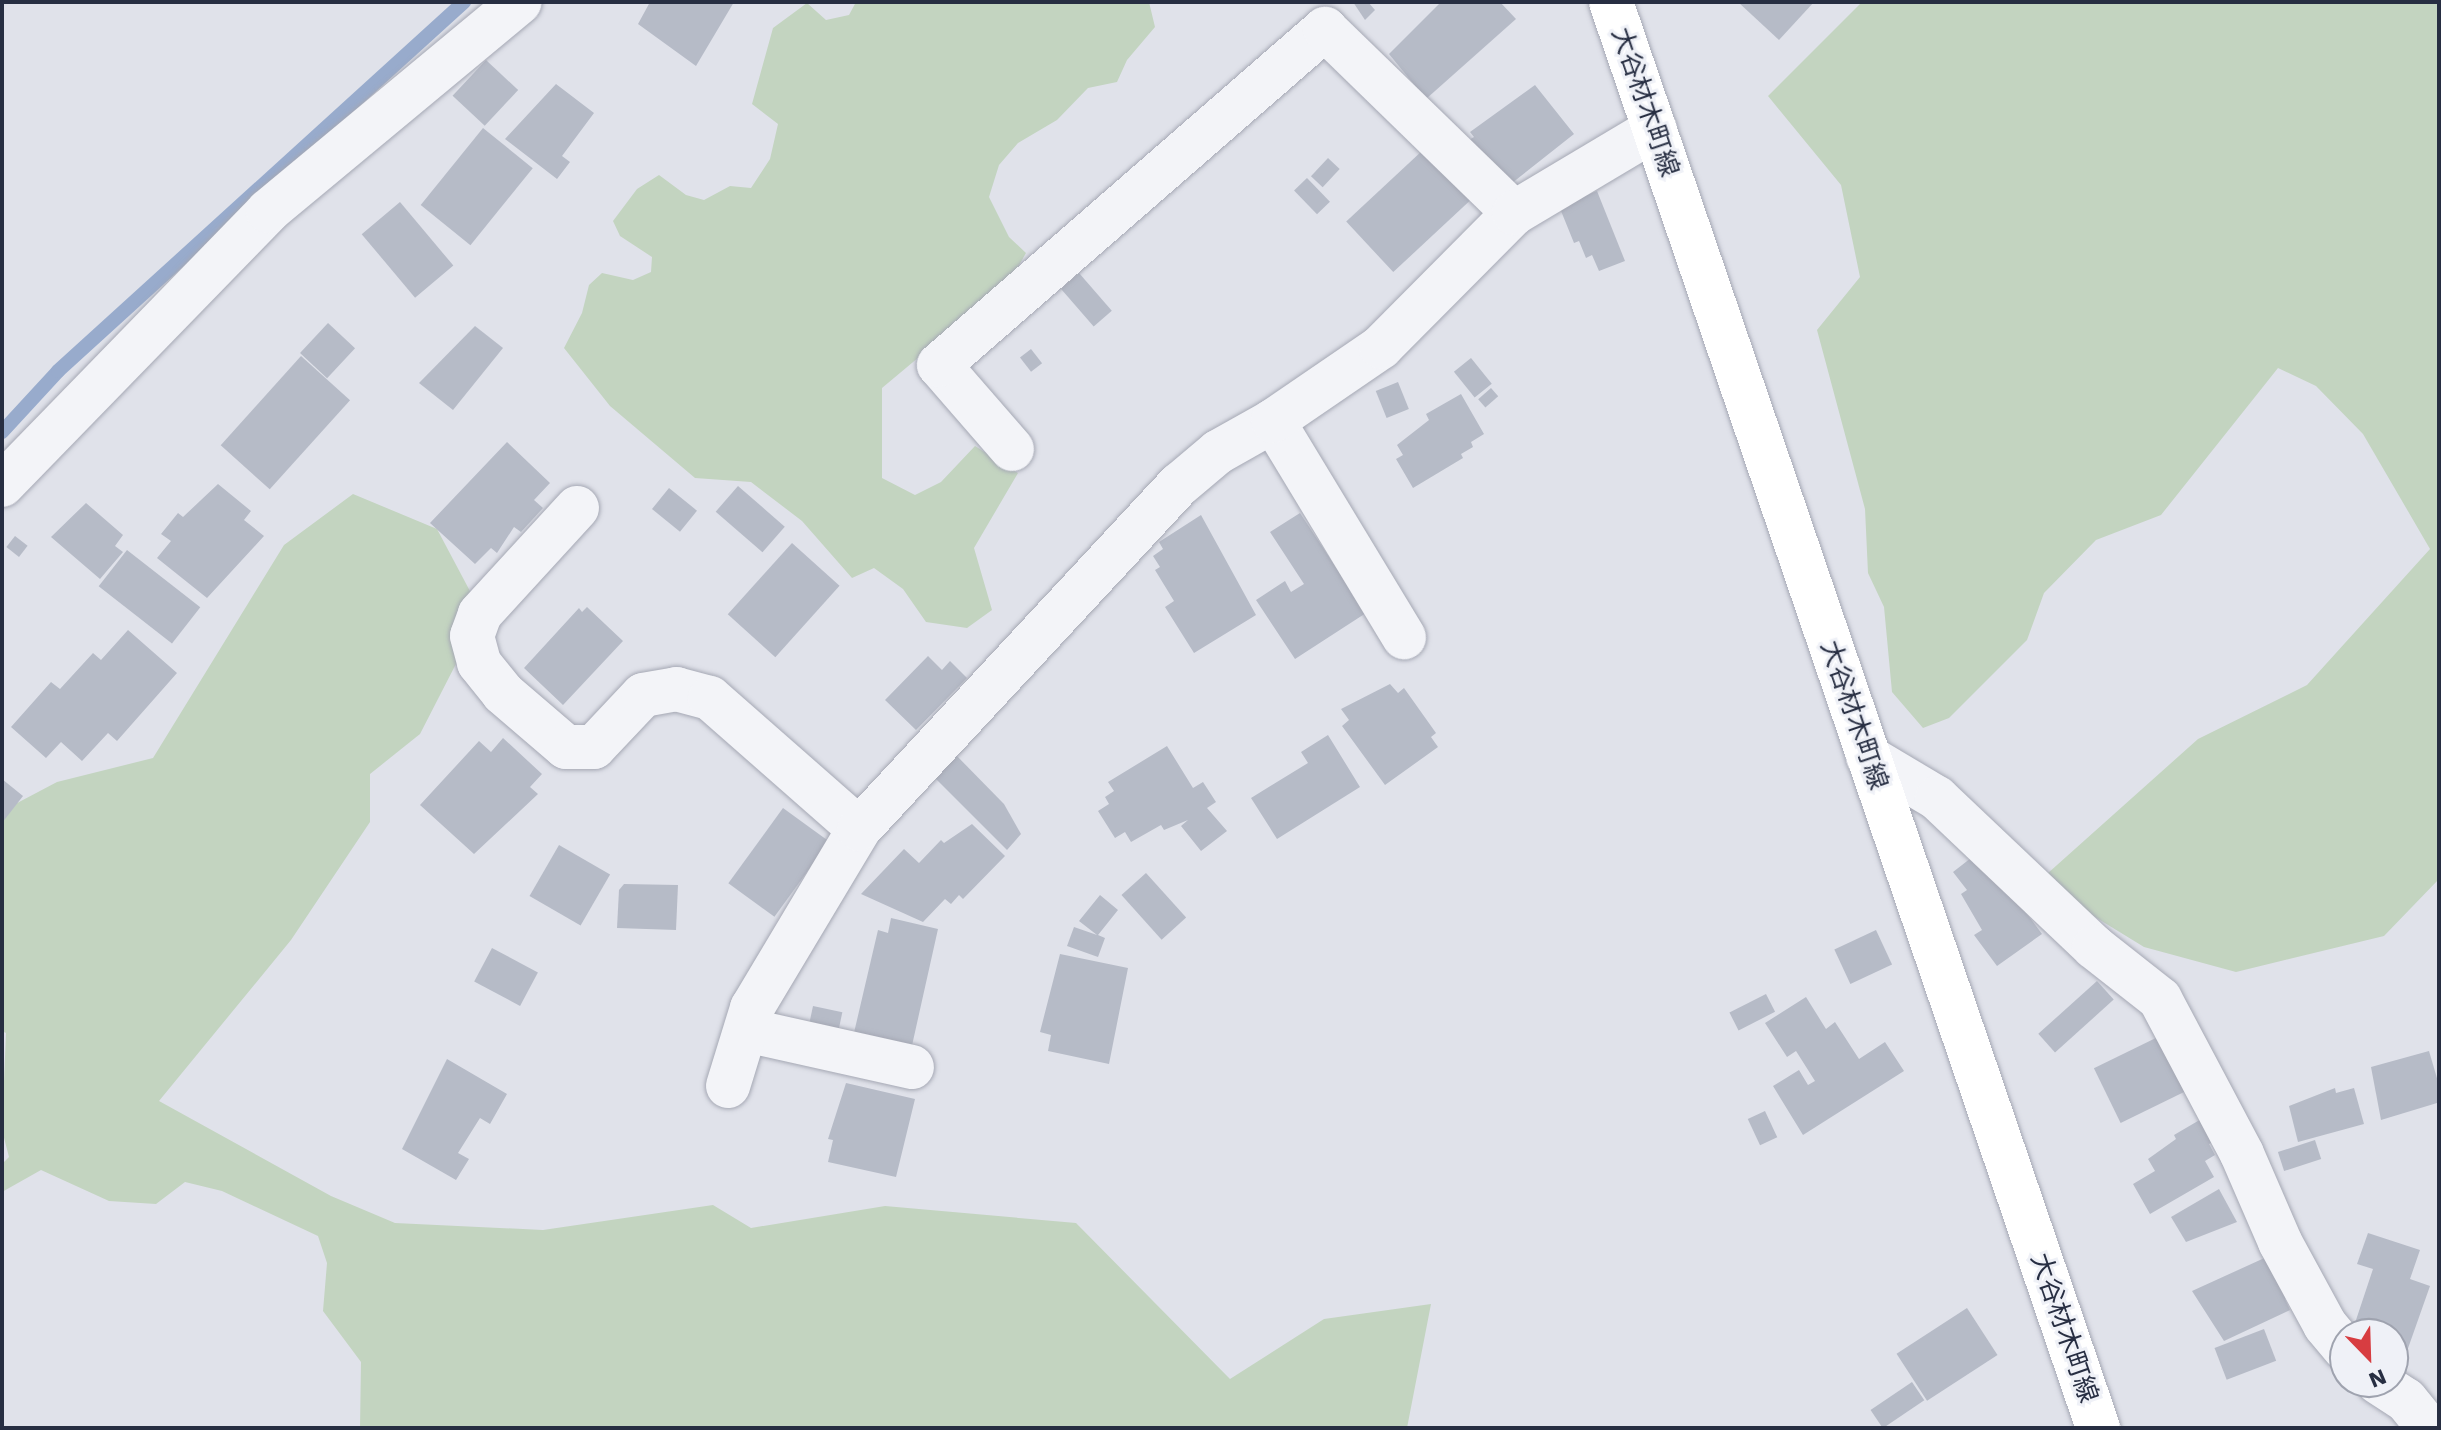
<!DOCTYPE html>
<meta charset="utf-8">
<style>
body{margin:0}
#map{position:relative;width:2441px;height:1430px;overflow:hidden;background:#e0e2ea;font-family:"Work Sans","Noto Sans JP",sans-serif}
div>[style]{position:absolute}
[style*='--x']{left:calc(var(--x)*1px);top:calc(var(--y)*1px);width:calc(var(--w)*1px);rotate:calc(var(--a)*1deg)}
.green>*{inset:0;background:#c3d4c0}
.stream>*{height:14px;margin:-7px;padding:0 7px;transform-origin:7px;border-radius:7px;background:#98abcc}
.building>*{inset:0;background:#b6bbc7;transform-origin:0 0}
.roads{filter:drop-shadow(0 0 2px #a5a8b4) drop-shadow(0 0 2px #a5a8b4)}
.minor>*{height:44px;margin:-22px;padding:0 22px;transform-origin:22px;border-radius:22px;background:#f3f4f8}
.major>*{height:44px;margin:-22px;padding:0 22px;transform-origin:22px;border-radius:22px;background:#fff}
span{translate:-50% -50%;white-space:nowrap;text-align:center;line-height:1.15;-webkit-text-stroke:6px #eff1f7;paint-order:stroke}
.street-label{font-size:26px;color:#272e42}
.frame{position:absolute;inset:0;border:4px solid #272e42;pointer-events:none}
.north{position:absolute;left:2329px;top:1318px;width:80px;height:80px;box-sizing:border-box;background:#eff1f7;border:2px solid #9fa3af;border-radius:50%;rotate:157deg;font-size:22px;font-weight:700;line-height:32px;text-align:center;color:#272e42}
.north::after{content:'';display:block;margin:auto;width:28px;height:36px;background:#d73d41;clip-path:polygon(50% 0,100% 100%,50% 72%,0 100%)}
</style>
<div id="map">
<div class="green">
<i style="clip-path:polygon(856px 2px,1149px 2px,1155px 27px,1127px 60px,1117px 82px,1088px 88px,1057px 120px,1018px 143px,999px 165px,989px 197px,1009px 237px,1026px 253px,1010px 281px,882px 388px,882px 478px,915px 495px,941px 482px,975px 446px,1018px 473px,974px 548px,992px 610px,967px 628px,926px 622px,903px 589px,874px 568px,852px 578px,802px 521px,751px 482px,695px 478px,610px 406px,564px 348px,582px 313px,589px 285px,602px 273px,633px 280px,651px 272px,652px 257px,620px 236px,613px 221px,637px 189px,659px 175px,686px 195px,704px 200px,730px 186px,751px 188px,770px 159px,778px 124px,752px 104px,773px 28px,807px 3px,826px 20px,849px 15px)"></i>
<i style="clip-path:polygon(1862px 2px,2439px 2px,2439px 879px,2384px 936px,2236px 972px,2144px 947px,2038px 882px,2198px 739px,2307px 685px,2430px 549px,2363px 434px,2316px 386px,2278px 368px,2161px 515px,2096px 540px,2044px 593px,2027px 640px,1949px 718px,1923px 728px,1892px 692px,1884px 607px,1868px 573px,1865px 509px,1817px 330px,1860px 277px,1841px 185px,1768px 96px)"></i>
<i style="clip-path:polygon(353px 494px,437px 529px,471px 593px,459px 658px,420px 734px,370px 774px,370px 822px,291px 940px,159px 1101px,331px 1196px,395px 1223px,543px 1230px,713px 1205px,751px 1228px,885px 1206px,1076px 1223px,1230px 1379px,1324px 1319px,1431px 1304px,1407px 1428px,360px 1428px,361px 1362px,323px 1311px,327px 1263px,318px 1236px,222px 1191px,185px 1182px,156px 1204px,109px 1201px,41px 1170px,2px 1192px,2px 1164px,9px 1157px,2px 1130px,6px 1033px,2px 1031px,2px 811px,57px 782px,153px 758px,284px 545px)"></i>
</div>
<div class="stream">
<i style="--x:2;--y:432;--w:83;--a:-47.4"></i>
<i style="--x:58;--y:371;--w:549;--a:-42.27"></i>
</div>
<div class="building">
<i style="clip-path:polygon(650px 2px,656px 4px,734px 2px,696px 66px,638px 24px)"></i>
<i style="clip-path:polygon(1353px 2px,1368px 2px,1375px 10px,1365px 20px)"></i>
<i style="clip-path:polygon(1441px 2px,1500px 2px,1516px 19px,1426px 99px,1389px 54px)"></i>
<i style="clip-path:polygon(1738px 2px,1814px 2px,1779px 40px)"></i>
<i style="left:486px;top:60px;width:44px;height:49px;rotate:43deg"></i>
<i style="clip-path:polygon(556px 84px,594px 113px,562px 156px,570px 162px,557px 179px,505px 139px)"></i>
<i style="clip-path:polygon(1535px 85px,1574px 134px,1507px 187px,1469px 140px,1474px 137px,1470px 132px)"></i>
<i style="left:483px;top:128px;width:64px;height:99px;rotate:39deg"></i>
<i style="left:1423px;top:150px;width:69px;height:105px;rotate:47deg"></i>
<i style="left:1328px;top:158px;width:16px;height:25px;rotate:43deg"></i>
<i style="left:1307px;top:178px;width:33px;height:18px;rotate:46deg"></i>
<i style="clip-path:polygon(1597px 191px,1625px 261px,1599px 271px,1592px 255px,1586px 258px,1579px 241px,1574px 243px,1559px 206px)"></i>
<i style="left:400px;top:202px;width:83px;height:50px;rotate:50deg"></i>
<i style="left:1079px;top:273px;width:50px;height:24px;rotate:49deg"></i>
<i style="left:328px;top:323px;width:37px;height:41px;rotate:43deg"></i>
<i style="clip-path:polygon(475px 326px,503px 348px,453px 410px,419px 383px)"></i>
<i style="left:1031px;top:349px;width:18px;height:14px;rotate:52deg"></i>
<i style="left:301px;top:356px;width:66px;height:120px;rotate:42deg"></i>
<i style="left:1471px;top:358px;width:33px;height:22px;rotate:51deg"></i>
<i style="left:1398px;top:382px;width:29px;height:24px;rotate:68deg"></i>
<i style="left:1491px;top:388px;width:11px;height:17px;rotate:49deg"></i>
<i style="clip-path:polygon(1461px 394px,1484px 434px,1471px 442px,1473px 447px,1461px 454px,1463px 458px,1413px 488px,1396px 459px,1403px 455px,1397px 445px,1429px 420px,1426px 414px)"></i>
<i style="clip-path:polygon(507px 442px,550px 483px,534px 500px,543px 508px,521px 532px,514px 527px,497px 553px,491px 548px,475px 564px,430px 523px)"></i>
<i style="clip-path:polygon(218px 484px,251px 511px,244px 520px,264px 536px,207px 598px,157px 558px,171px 541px,161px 534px,178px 513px,183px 517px)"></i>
<i style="left:738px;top:486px;width:62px;height:34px;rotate:41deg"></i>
<i style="left:669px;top:488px;width:36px;height:27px;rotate:39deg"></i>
<i style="clip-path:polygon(86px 503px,123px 535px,115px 546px,123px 552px,100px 579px,51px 537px)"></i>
<i style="clip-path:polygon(1300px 513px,1366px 613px,1295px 659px,1256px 600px,1285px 581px,1291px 592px,1304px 584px,1270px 532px)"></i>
<i style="clip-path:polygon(1201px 515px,1256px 615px,1194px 653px,1165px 607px,1174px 601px,1155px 570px,1160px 567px,1153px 556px,1163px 549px,1159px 542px)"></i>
<i style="left:15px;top:536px;width:16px;height:14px;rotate:38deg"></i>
<i style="left:792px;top:543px;width:64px;height:96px;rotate:42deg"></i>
<i style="left:127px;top:550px;width:93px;height:46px;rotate:38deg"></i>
<i style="clip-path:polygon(587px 607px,623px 641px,563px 705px,524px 668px,579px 608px,582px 612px)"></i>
<i style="clip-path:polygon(128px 630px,177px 673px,117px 741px,108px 733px,82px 761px,61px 742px,46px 758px,11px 727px,51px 682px,60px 689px,93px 653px,101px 660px)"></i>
<i style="clip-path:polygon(928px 656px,942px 670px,950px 661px,967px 678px,916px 730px,885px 700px)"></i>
<i style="clip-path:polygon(1390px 684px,1398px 693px,1404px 688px,1436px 733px,1431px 737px,1438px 747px,1385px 785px,1342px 726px,1349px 720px,1341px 709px)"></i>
<i style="clip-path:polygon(1328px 735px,1360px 787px,1277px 839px,1251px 798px,1308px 763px,1301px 752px)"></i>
<i style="clip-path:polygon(503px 738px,542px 774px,530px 787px,538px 794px,474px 854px,420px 805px,479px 741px,491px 752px)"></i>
<i style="clip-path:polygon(1167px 746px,1193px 788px,1203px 782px,1216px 802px,1207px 808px,1227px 831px,1201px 851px,1181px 826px,1188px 820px,1164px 830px,1161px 825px,1131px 842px,1125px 832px,1115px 838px,1098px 811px,1109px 804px,1105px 797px,1114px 791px,1108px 782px)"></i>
<i style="clip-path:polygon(954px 753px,1004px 804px,1021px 834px,1007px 850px,932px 775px)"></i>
<i style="clip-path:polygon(2px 779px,23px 796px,2px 823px)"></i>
<i style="left:783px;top:808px;width:57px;height:93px;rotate:36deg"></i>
<i style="clip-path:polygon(972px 824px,1005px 856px,963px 899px,959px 895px,951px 904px,945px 899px,923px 922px,861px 894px,904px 849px,919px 863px,941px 840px,944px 843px)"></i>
<i style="left:559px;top:845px;width:59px;height:59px;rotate:30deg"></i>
<i style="clip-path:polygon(1980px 851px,2042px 934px,1997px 966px,1974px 935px,1982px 930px,1961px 894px,1967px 890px,1953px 872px)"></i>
<i style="left:1146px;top:873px;width:60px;height:33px;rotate:48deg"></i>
<i style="clip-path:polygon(624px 884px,678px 885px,676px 930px,617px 928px,619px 890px)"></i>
<i style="clip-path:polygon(1100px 895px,1118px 910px,1098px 935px,1105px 938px,1098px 957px,1067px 946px,1074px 927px,1097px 935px,1079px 921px)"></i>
<i style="clip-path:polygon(891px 918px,938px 929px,911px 1050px,853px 1037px,878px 930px,888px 933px)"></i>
<i style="left:1876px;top:930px;width:38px;height:46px;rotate:65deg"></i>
<i style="left:492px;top:948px;width:52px;height:38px;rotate:28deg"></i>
<i style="clip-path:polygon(1060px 954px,1128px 968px,1109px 1064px,1048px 1051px,1051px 1035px,1040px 1032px)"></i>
<i style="left:2097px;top:981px;width:25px;height:79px;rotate:48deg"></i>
<i style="left:1766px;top:994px;width:20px;height:41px;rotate:63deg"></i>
<i style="clip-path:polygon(1806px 997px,1826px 1029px,1835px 1022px,1859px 1059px,1885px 1042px,1904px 1071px,1803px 1135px,1773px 1086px,1799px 1070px,1808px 1085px,1815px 1081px,1796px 1051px,1787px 1057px,1765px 1023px)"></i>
<i style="left:813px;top:1006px;width:30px;height:25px;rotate:12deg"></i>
<i style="left:2164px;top:1034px;width:61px;height:78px;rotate:64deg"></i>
<i style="clip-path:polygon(2429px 1051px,2439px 1085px,2437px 1103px,2381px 1120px,2371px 1067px)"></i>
<i style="clip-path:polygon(447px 1059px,507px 1094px,490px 1124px,480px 1118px,458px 1153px,469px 1159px,456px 1180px,402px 1149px)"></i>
<i style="clip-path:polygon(846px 1083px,915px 1099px,896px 1177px,828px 1162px,833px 1140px,828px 1139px)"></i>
<i style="clip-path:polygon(2335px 1088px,2336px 1093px,2354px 1088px,2364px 1124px,2298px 1142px,2289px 1106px)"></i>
<i style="left:1765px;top:1111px;width:29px;height:19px;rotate:65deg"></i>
<i style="clip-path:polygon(2203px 1118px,2216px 1141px,2209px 1144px,2215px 1155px,2205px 1161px,2214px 1177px,2150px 1214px,2133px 1184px,2155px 1171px,2148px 1159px,2176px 1139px,2174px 1135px)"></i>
<i style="left:2315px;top:1140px;width:20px;height:39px;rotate:72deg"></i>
<i style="clip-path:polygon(2219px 1189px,2237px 1222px,2186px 1242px,2171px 1217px)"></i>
<i style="clip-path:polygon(2368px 1233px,2420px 1250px,2410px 1279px,2430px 1286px,2406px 1354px,2393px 1350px,2393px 1334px,2354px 1326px,2373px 1269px,2357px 1264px)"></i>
<i style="clip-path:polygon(2271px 1255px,2290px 1296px,2285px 1299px,2290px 1310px,2224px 1341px,2192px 1291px)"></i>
<i style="left:1967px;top:1308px;width:56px;height:84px;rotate:57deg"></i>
<i style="left:2264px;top:1329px;width:34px;height:53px;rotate:69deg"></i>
<i style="left:1912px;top:1382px;width:22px;height:50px;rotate:56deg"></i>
</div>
<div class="roads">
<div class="minor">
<i style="--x:1273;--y:421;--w:253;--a:58.8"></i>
<i style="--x:1012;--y:449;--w:111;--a:-131"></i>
<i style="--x:939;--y:365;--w:512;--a:-41.04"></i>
<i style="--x:1325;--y:29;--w:264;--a:44.2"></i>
<i style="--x:2;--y:485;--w:382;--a:-45.8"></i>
<i style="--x:268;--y:211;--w:327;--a:-39.7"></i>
<i style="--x:577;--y:508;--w:144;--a:132.5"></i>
<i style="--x:480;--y:614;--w:23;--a:110"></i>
<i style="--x:472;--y:636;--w:28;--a:75"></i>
<i style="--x:479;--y:663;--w:38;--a:51"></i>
<i style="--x:503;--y:693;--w:83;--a:40.6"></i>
<i style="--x:566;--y:747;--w:28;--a:0"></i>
<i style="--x:594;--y:747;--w:71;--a:-46.7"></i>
<i style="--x:643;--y:695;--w:34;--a:-10"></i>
<i style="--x:676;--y:689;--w:35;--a:15"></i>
<i style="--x:710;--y:698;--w:198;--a:41.3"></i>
<i style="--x:1868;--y:757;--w:80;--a:30.7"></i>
<i style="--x:1937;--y:798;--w:216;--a:43.5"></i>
<i style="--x:2094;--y:947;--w:84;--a:38.2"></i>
<i style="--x:2160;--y:999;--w:175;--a:62.1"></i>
<i style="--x:2242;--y:1154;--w:96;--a:66.6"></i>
<i style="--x:2280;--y:1242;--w:94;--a:61.5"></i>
<i style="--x:2325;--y:1325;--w:31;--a:50"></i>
<i style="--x:746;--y:1030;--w:170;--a:12.6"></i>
<i style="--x:728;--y:1086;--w:82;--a:-72.9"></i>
<i style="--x:752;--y:1008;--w:209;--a:-59.1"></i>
<i style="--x:859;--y:829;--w:471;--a:-47.1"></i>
<i style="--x:1180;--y:484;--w:50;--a:-40.1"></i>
<i style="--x:1218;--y:452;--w:63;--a:-29.4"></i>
<i style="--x:1273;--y:421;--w:131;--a:-34.4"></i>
<i style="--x:1381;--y:347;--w:189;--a:-45.2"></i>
<i style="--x:1514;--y:213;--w:164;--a:-30.8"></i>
<i style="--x:2378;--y:1382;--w:33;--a:33"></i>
<i style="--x:2406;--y:1400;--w:36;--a:51"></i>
</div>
<div class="major">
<i style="--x:1611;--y:2;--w:1507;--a:71.14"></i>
</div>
</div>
<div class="street-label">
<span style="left:1645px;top:102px;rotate:71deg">大谷材木町線</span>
<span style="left:1854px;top:715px;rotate:71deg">大谷材木町線</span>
<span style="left:2064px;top:1328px;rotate:71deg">大谷材木町線</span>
</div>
<div class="frame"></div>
<div class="north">N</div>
</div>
